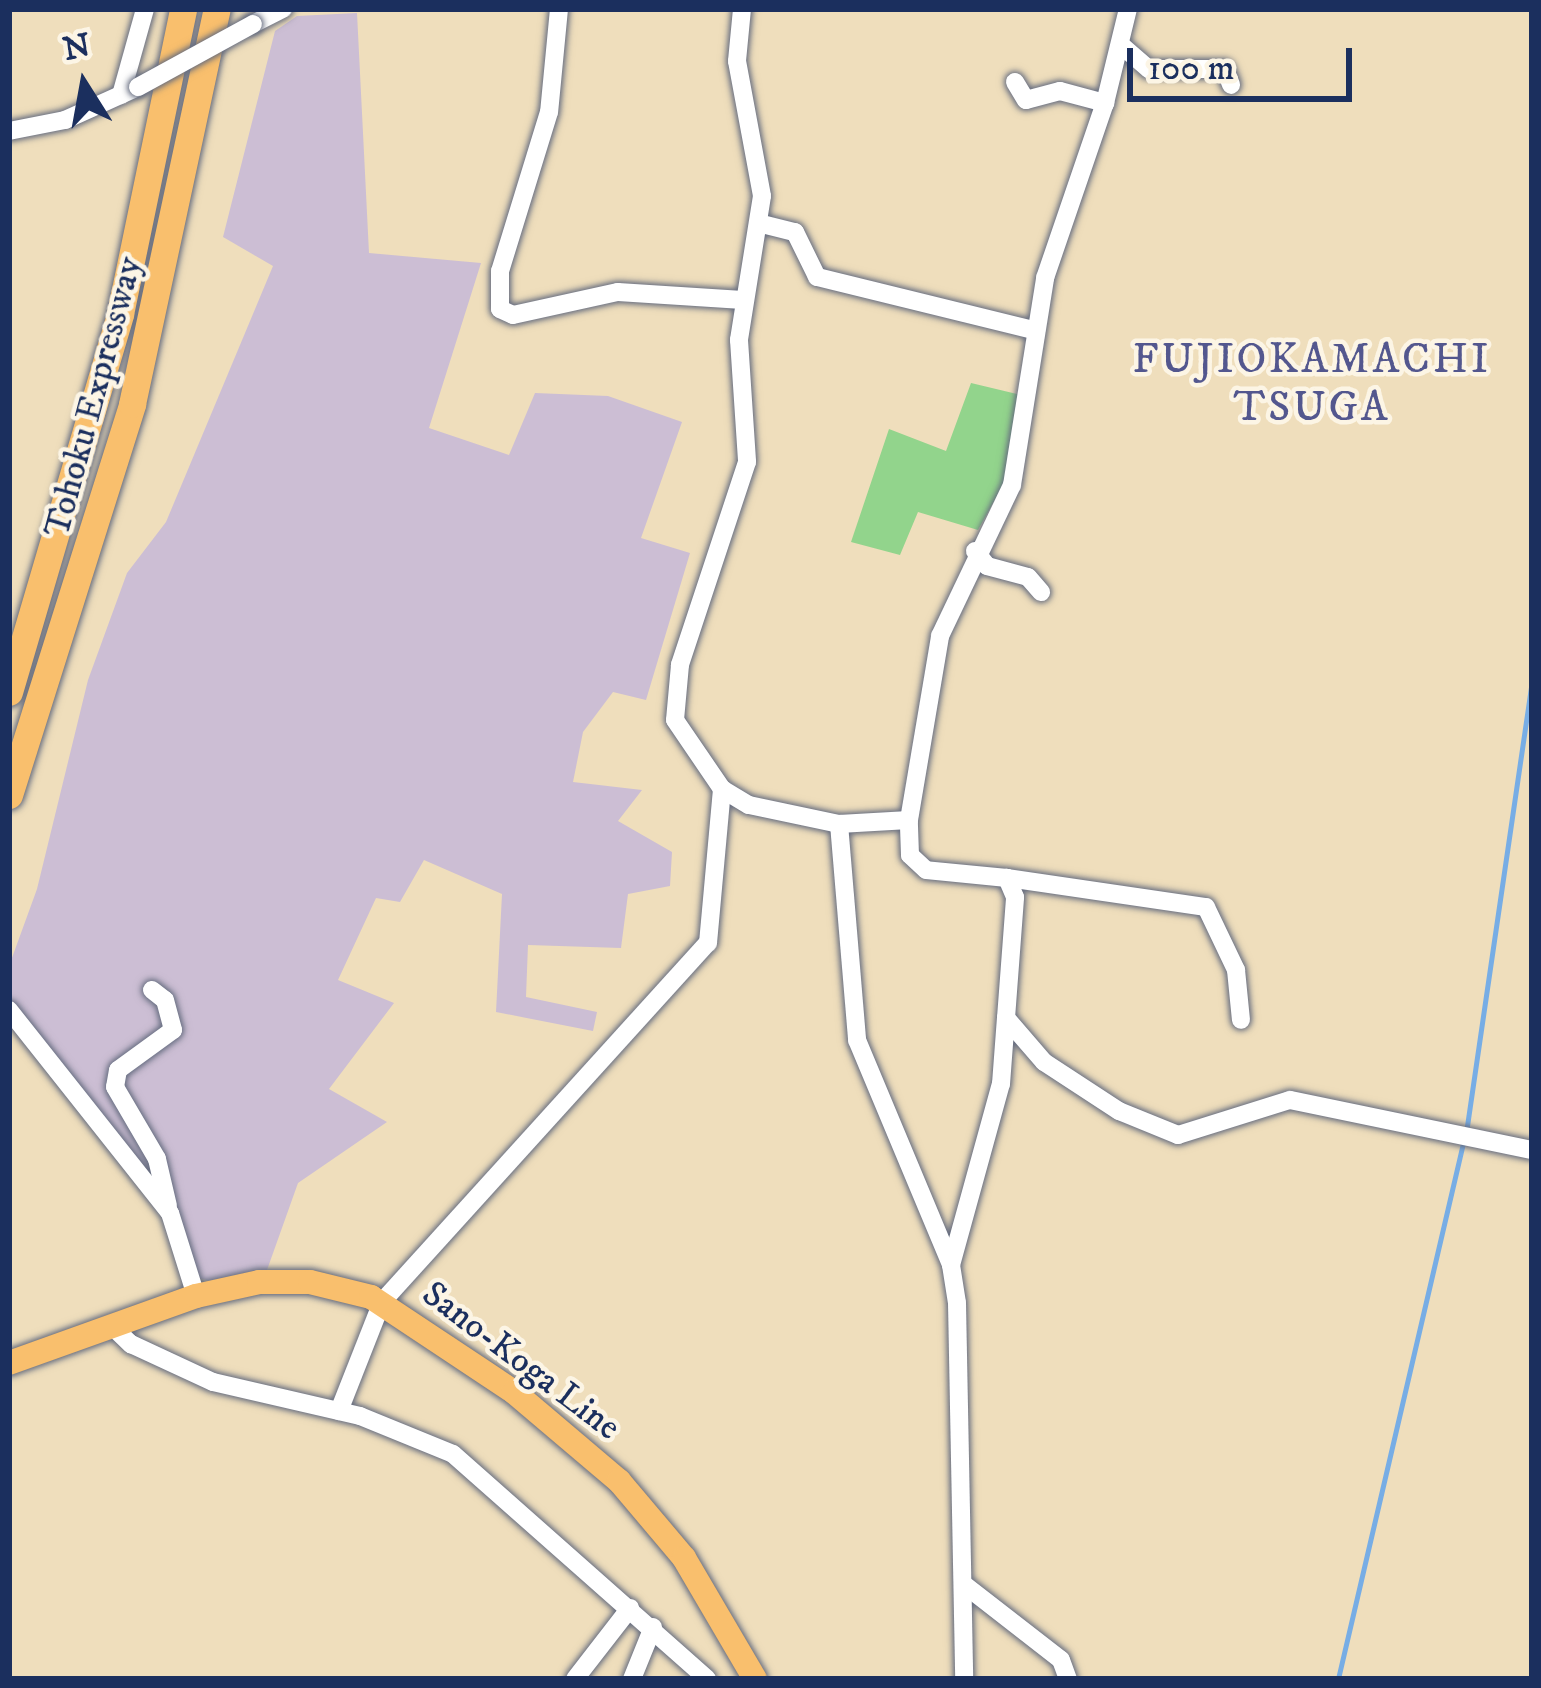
<!DOCTYPE html>
<style>
body{margin:0}
#map{position:relative;width:1541px;height:1688px;overflow:hidden;background:#efdebc;font-family:"IM FELL DW Pica",serif}
div>[style]{position:absolute}
[style*='--x']{left:calc(var(--x)*1px);top:calc(var(--y)*1px);width:calc(var(--w)*1px);rotate:calc(var(--a)*1deg)}
.industrial>*{inset:0;background:#ccbed4}
.green>*{inset:0;background:#92d48c}
.stream>*{height:4.5px;margin:-2.25px;padding:0 2.25px;transform-origin:2.25px;border-radius:2.25px;background:#77ade5}
.roads{filter:drop-shadow(0 0 3px #656c7f) drop-shadow(0 0 3px #656c7f)}
.minor>*{height:18px;margin:-9px;padding:0 9px;transform-origin:9px;border-radius:9px;background:#fff}
.major>*{height:24px;margin:-12px;padding:0 12px;transform-origin:12px;border-radius:12px;background:#f9bf6d}
.highway>*{height:27px;margin:-13.5px;padding:0 13.5px;transform-origin:13.5px;border-radius:13.5px;background:#f9bf6d}
.bridges{filter:drop-shadow(0 0 3px #656c7f) drop-shadow(0 0 3px #656c7f)}
.minor-bridge>*{height:18px;margin:-9px;padding:0 9px;transform-origin:9px;border-radius:9px;background:#fff}
span{translate:-50% -50%;white-space:nowrap;text-align:center;line-height:1.15;-webkit-text-stroke:9px #fcf5e5;paint-order:stroke}
.street-label{font-size:36px;color:#1b2f5e}
.quarter-label{font-size:42px;color:#53578e;letter-spacing:3px}
.frame{position:absolute;inset:0;border:12px solid #1b2f5e;pointer-events:none}
.north{position:absolute;left:24px;top:24px;width:120px;height:120px;-webkit-text-stroke:9px #fcf5e5;paint-order:stroke;rotate:349deg;font-size:33px;font-weight:700;line-height:48px;text-align:center;color:#1b2f5e}
.north::after{content:'';display:block;margin:auto;width:42px;height:54px;background:#1b2f5e;clip-path:polygon(50% 0,100% 100%,50% 72%,0 100%)}
.scale{position:absolute;left:1127px;top:48px;width:225px;height:54px;box-sizing:border-box;border:6px solid #1b2f5e;border-top:0;padding-left:15px;font-size:36px;line-height:42px;white-space:nowrap;color:#1b2f5e;-webkit-text-stroke:9px #fcf5e5;paint-order:stroke}
</style>
<div id="map">
<div class="industrial">
<i style="clip-path:polygon(357px 13px,369px 253px,481px 263px,429px 428px,509px 455px,535px 393px,608px 396px,682px 422px,641px 538px,690px 553px,646px 700px,613px 692px,583px 732px,573px 782px,642px 790px,618px 821px,672px 852px,670px 886px,628px 894px,621px 948px,528px 945px,526px 997px,597px 1012px,593px 1031px,496px 1012px,502px 894px,424px 860px,400px 902px,376px 898px,338px 980px,394px 1003px,329px 1089px,387px 1122px,298px 1183px,267px 1270px,210px 1281px,199px 1278px,175px 1208px,9px 1001px,9px 966px,37px 889px,88px 680px,127px 573px,166px 522px,273px 266px,223px 237px,275px 31px,297px 16px)"></i>
</div>
<div class="green">
<i style="clip-path:polygon(971px 383px,1021px 395px,1007px 478px,978px 530px,918px 512px,900px 555px,851px 542px,889px 429px,946px 451px)"></i>
</div>
<div class="stream">
<i style="--x:1467;--y:1126;--w:448;--a:-81.7"></i>
<i style="--x:1338;--y:1679;--w:550;--a:-76.87"></i>
</div>
<div class="roads">
<div class="minor">
<i style="--x:559;--y:9;--w:103;--a:95.5"></i>
<i style="--x:549;--y:112;--w:166;--a:107.1"></i>
<i style="--x:500;--y:271;--w:38;--a:90"></i>
<i style="--x:500;--y:309;--w:14;--a:25"></i>
<i style="--x:513;--y:315;--w:107;--a:-12.4"></i>
<i style="--x:618;--y:292;--w:125;--a:3.7"></i>
<i style="--x:742;--y:9;--w:52;--a:95.5"></i>
<i style="--x:737;--y:61;--w:137;--a:79.5"></i>
<i style="--x:762;--y:196;--w:146;--a:99.1"></i>
<i style="--x:739;--y:340;--w:122;--a:86.2"></i>
<i style="--x:747;--y:462;--w:214;--a:108.3"></i>
<i style="--x:680;--y:665;--w:55;--a:95.2"></i>
<i style="--x:675;--y:720;--w:83;--a:55.7"></i>
<i style="--x:722;--y:789;--w:31;--a:31"></i>
<i style="--x:749;--y:805;--w:92;--a:11.9"></i>
<i style="--x:839;--y:824;--w:70;--a:-3.3"></i>
<i style="--x:253;--y:24;--w:34;--a:-27"></i>
<i style="--x:1121;--y:45;--w:37;--a:41"></i>
<i style="--x:1149;--y:69;--w:76;--a:0"></i>
<i style="--x:1225;--y:69;--w:17;--a:69"></i>
<i style="--x:1015;--y:82;--w:21;--a:59"></i>
<i style="--x:1026;--y:100;--w:35;--a:-15"></i>
<i style="--x:1060;--y:91;--w:47;--a:14.9"></i>
<i style="--x:121;--y:95;--w:89;--a:-74.4"></i>
<i style="--x:9;--y:131;--w:57;--a:-11.1"></i>
<i style="--x:65;--y:120;--w:80;--a:-24.3"></i>
<i style="--x:762;--y:224;--w:34;--a:14"></i>
<i style="--x:795;--y:232;--w:50;--a:63.9"></i>
<i style="--x:817;--y:277;--w:222;--a:13.8"></i>
<i style="--x:975;--y:551;--w:19;--a:51"></i>
<i style="--x:987;--y:566;--w:42;--a:15"></i>
<i style="--x:1028;--y:577;--w:20;--a:49"></i>
<i style="--x:839;--y:824;--w:217;--a:85.2"></i>
<i style="--x:857;--y:1040;--w:244;--a:67.3"></i>
<i style="--x:951;--y:1265;--w:38;--a:81"></i>
<i style="--x:957;--y:1303;--w:376;--a:88.9"></i>
<i style="--x:1007;--y:878;--w:201;--a:8.3"></i>
<i style="--x:1206;--y:907;--w:70;--a:64.5"></i>
<i style="--x:1236;--y:970;--w:50;--a:84.3"></i>
<i style="--x:152;--y:990;--w:16;--a:38"></i>
<i style="--x:165;--y:1000;--w:31;--a:75"></i>
<i style="--x:173;--y:1030;--w:68;--a:144"></i>
<i style="--x:118;--y:1070;--w:17;--a:100"></i>
<i style="--x:115;--y:1087;--w:83;--a:59.7"></i>
<i style="--x:157;--y:1159;--w:48;--a:76.8"></i>
<i style="--x:9;--y:1010;--w:259;--a:51.6"></i>
<i style="--x:170;--y:1213;--w:87;--a:72.6"></i>
<i style="--x:1006;--y:1018;--w:121;--a:-85.7"></i>
<i style="--x:1015;--y:897;--w:21;--a:-113"></i>
<i style="--x:1007;--y:878;--w:81;--a:-174.4"></i>
<i style="--x:926;--y:870;--w:22;--a:-137"></i>
<i style="--x:910;--y:855;--w:35;--a:-92"></i>
<i style="--x:909;--y:820;--w:187;--a:-80.4"></i>
<i style="--x:940;--y:636;--w:167;--a:-64.5"></i>
<i style="--x:1012;--y:485;--w:210;--a:-80.9"></i>
<i style="--x:1045;--y:278;--w:185;--a:-71.1"></i>
<i style="--x:1105;--y:103;--w:97;--a:-76.3"></i>
<i style="--x:951;--y:1265;--w:188;--a:-74.6"></i>
<i style="--x:1001;--y:1084;--w:66;--a:-85.7"></i>
<i style="--x:1006;--y:1018;--w:58;--a:49.2"></i>
<i style="--x:1044;--y:1062;--w:90;--a:33.2"></i>
<i style="--x:1119;--y:1111;--w:64;--a:22.1"></i>
<i style="--x:1178;--y:1135;--w:117;--a:-17.4"></i>
<i style="--x:1290;--y:1100;--w:247;--a:11.7"></i>
<i style="--x:111;--y:1325;--w:28;--a:44"></i>
<i style="--x:131;--y:1344;--w:90;--a:24.9"></i>
<i style="--x:213;--y:1382;--w:151;--a:13"></i>
<i style="--x:360;--y:1416;--w:100;--a:22.2"></i>
<i style="--x:453;--y:1454;--w:339;--a:41.5"></i>
<i style="--x:339;--y:1411;--w:117;--a:-68.5"></i>
<i style="--x:382;--y:1302;--w:485;--a:-47.8"></i>
<i style="--x:708;--y:943;--w:155;--a:-84.8"></i>
<i style="--x:966;--y:1586;--w:120;--a:37.9"></i>
<i style="--x:1061;--y:1660;--w:20;--a:70"></i>
<i style="--x:575;--y:1679;--w:90;--a:-52.2"></i>
<i style="--x:632;--y:1679;--w:56;--a:-68"></i>
</div>
<div class="major">
<i style="--x:9;--y:1363;--w:199;--a:-19.7"></i>
<i style="--x:196;--y:1296;--w:65;--a:-12.5"></i>
<i style="--x:259;--y:1282;--w:51;--a:0"></i>
<i style="--x:310;--y:1282;--w:63;--a:13.8"></i>
<i style="--x:371;--y:1297;--w:172;--a:33.6"></i>
<i style="--x:514;--y:1392;--w:138;--a:40.3"></i>
<i style="--x:619;--y:1481;--w:101;--a:49.8"></i>
<i style="--x:684;--y:1558;--w:140;--a:59.6"></i>
</div>
<div class="highway">
<i style="--x:9;--y:692;--w:394;--a:-73.6"></i>
<i style="--x:120;--y:314;--w:311;--a:-78.3"></i>
<i style="--x:9;--y:795;--w:410;--a:-72.5"></i>
<i style="--x:132;--y:404;--w:404;--a:-77.9"></i>
</div>
</div>
<div class="bridges">
<div class="minor-bridge">
<i style="--x:138;--y:87;--w:131;--a:-28.7"></i>
</div>
</div>
<div class="street-label">
<span style="left:94px;top:397px;rotate:-75deg">Tohoku Expressway</span>
<span style="left:521px;top:1361px;rotate:37deg">Sano-Koga Line</span>
</div>
<div class="quarter-label">
<span style="left:1312px;top:384px">FUJIOKAMACHI<br>TSUGA</span>
</div>
<div class="frame"></div>
<div class="north">N</div>
<div class="scale">100 m</div>
</div>
